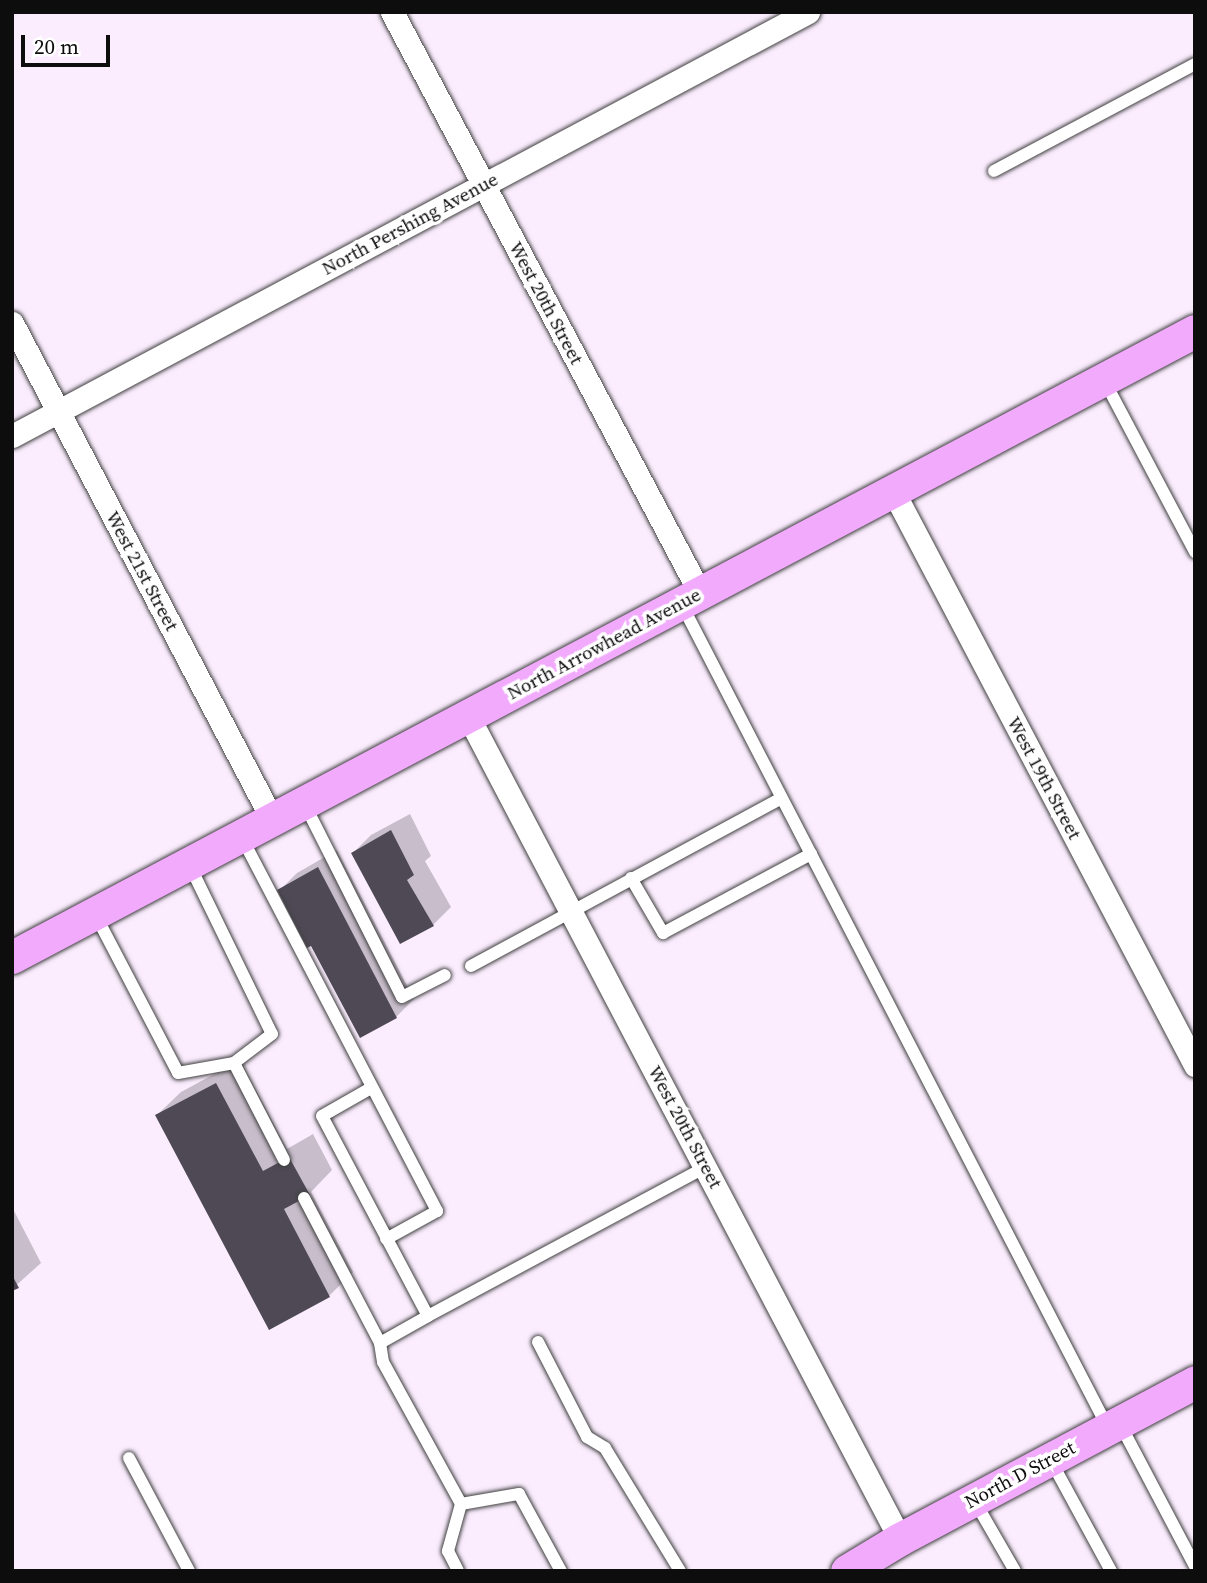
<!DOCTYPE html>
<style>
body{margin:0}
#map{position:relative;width:1207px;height:1583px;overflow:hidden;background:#fbedfe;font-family:"Source Serif 4",serif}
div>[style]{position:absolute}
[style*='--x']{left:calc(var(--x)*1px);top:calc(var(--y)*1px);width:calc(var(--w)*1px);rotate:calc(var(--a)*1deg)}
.shadow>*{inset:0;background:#0003}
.building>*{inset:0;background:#4e4955}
.roads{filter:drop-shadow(0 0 2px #404040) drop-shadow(0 0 2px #404040)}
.lane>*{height:12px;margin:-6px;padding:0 6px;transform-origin:6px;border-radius:6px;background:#fff}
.street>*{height:23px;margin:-11.5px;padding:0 11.5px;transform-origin:11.5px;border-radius:11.5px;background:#fff}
.secondary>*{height:33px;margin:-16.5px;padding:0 16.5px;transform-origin:16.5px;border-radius:16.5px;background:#f2abfc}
span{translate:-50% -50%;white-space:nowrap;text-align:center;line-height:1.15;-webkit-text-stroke:7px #fff;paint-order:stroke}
.street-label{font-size:19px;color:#0d0d0d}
.frame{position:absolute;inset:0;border:14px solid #0d0d0d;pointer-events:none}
.scale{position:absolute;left:21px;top:35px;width:89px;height:32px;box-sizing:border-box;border:4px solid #0d0d0d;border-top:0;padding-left:9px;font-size:21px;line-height:24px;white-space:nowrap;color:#0d0d0d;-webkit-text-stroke:5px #fff;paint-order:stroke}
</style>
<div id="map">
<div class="shadow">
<i style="clip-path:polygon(410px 814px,431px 856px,425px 861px,451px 907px,433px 925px,353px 853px,371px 835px)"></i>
<i style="clip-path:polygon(337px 850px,414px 999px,396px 1017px,312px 943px,279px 891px,297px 873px)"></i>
<i style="clip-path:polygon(240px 1060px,287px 1149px,313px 1134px,332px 1170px,311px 1192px,353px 1272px,329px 1296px,157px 1115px,181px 1092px)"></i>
<i style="clip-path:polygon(12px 1207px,41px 1263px,12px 1289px)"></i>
</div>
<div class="building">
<i style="clip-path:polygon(391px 830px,414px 875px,407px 880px,434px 926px,400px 944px,351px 853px)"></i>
<i style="clip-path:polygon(318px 867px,397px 1018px,360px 1038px,311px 946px,307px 948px,277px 890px)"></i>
<i style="clip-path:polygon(216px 1083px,263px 1171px,289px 1157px,310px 1195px,284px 1209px,330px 1297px,269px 1330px,155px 1115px)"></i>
<i style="clip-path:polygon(12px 1275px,19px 1288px,12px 1291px)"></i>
</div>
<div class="roads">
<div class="lane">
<i style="--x:994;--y:171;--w:228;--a:-28"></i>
<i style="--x:1104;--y:380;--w:195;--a:62.1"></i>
<i style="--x:682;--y:605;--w:927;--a:62.63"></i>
<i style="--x:304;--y:803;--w:217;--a:63.2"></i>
<i style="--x:402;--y:997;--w:48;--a:-27.1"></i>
<i style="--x:242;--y:838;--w:421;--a:62.4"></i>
<i style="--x:437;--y:1211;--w:58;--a:151.2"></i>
<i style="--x:189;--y:864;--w:189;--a:64"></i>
<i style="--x:272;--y:1034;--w:48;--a:142.7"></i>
<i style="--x:631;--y:878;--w:64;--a:59.8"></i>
<i style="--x:663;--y:933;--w:168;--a:-28.1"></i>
<i style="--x:95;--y:914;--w:179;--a:62.4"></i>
<i style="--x:178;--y:1073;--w:57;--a:-10.1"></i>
<i style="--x:234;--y:1063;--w:109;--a:62.7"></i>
<i style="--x:471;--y:966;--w:353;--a:-28.4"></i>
<i style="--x:371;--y:1088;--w:56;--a:150.3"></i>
<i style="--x:322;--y:1116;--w:226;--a:62.1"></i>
<i style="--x:428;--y:1316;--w:55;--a:150.6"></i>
<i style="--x:304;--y:1198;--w:164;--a:62.3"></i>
<i style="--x:380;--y:1343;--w:19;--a:81"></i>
<i style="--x:383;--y:1362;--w:162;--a:61.2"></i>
<i style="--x:461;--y:1504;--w:49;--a:105.5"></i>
<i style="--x:448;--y:1551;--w:22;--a:63"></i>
<i style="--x:428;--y:1316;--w:315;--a:-28.2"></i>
<i style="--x:538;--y:1342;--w:107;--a:62.7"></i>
<i style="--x:587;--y:1437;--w:21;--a:31"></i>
<i style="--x:605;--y:1448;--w:144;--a:58.6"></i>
<i style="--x:1120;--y:1424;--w:161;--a:62.2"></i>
<i style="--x:129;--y:1458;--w:128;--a:62"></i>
<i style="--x:1050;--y:1459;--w:128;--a:61.4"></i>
<i style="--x:974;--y:1500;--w:82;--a:60"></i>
<i style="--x:461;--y:1504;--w:59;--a:-9.8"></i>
<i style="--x:519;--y:1494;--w:88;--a:61.4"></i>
</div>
<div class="street">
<i style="--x:392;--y:12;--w:658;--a:62.07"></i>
<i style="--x:12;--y:323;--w:560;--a:62.34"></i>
<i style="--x:12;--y:436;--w:902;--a:-28.04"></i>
<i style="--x:893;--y:491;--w:649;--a:62.25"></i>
<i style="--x:468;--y:716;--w:929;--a:62.3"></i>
</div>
<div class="secondary">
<i style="--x:12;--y:957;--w:1338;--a:-27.89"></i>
<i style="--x:847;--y:1571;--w:62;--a:-31.1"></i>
<i style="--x:900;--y:1539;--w:334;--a:-28"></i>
</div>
</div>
<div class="street-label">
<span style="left:410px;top:224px;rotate:-28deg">North Pershing Avenue</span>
<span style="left:546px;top:303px;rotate:62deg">West 20th Street</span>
<span style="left:142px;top:571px;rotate:62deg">West 21st Street</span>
<span style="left:604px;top:644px;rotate:-28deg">North Arrowhead Avenue</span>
<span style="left:1044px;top:778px;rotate:62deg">West 19th Street</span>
<span style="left:685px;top:1127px;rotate:62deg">West 20th Street</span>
<span style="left:1020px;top:1475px;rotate:-28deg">North D Street</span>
</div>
<div class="frame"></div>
<div class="scale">20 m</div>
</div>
